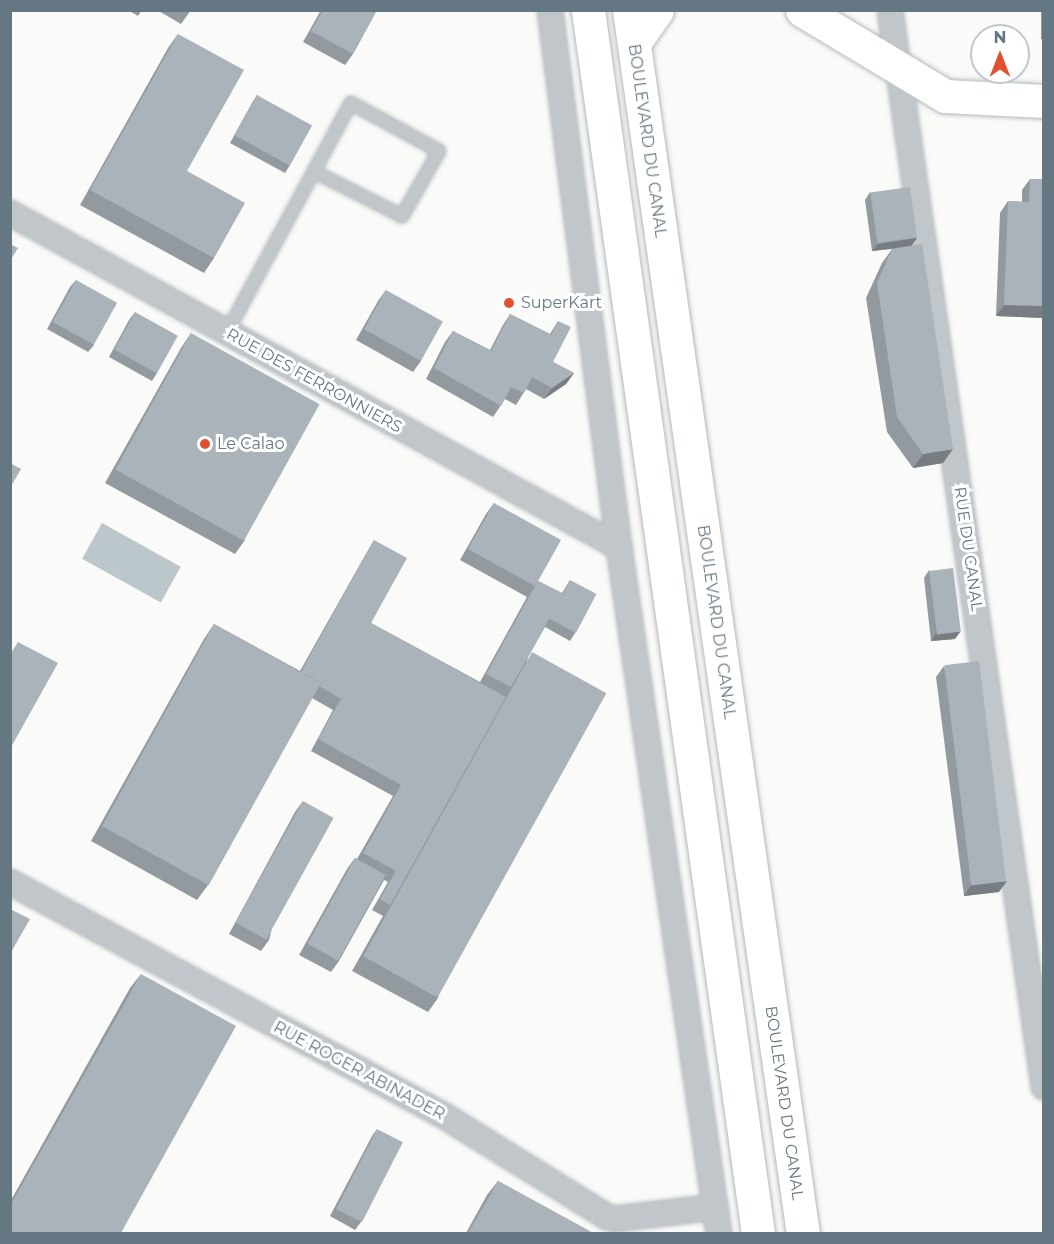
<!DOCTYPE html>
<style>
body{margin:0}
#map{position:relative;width:1054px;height:1244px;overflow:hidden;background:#fafaf8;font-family:Montserrat,sans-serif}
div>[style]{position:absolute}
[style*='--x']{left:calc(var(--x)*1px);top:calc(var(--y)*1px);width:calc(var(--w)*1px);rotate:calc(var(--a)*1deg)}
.water>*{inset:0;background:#bbc7cb;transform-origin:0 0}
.roads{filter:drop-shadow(0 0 2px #b3babe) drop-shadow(0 0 2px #b3babe)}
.lane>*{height:12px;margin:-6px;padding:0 6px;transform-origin:6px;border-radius:6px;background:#c1c6ca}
.street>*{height:24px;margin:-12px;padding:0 12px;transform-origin:12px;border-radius:12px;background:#c1c6ca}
.secondary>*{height:33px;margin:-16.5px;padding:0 16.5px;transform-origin:16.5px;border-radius:16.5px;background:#fff}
.wall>*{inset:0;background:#929a9f;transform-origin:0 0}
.shaded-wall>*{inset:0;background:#777d82}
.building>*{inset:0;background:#aab3b9;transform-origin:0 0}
.dots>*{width:16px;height:16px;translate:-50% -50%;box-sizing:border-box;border:3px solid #fff;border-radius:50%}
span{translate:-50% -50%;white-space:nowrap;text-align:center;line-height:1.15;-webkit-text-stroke:6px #fff;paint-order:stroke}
.street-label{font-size:16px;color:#657782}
.poi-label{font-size:16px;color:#657782}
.left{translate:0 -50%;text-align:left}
.frame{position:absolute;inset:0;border:12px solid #657782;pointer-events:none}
.north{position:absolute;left:970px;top:24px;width:60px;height:60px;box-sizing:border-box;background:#fff;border:2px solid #c1c9cd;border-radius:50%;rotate:0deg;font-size:16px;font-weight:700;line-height:24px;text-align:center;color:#657782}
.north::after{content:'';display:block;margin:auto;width:21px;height:27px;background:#e15131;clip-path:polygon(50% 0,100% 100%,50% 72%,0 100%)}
</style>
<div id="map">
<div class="water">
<i style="left:102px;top:523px;width:90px;height:41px;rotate:29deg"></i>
</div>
<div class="roads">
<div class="lane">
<i style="--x:227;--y:332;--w:260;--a:-61.6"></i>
<i style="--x:351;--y:103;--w:100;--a:28.6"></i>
<i style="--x:439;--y:151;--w:75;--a:119.6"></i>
<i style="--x:402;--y:216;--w:97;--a:-153.2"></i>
</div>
<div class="street">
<i style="--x:550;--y:10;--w:541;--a:82.68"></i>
<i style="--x:619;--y:547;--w:694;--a:81.72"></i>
<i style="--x:890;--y:10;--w:1088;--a:81.86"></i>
<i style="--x:10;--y:213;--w:695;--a:28.74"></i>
<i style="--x:10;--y:882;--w:495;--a:28.3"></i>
<i style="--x:446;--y:1117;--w:190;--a:31.8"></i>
<i style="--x:607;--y:1217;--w:8;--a:14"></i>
<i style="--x:615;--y:1219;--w:101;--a:-6.8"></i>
</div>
<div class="secondary">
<i style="--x:588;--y:10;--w:1236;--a:82.09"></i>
<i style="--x:629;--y:10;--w:1236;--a:81.91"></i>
<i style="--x:802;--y:10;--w:167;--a:31"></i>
<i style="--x:945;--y:96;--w:99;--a:2.9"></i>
<i style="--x:634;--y:43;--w:40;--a:-55.1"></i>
</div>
</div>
<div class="wall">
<i style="clip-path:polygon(128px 10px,142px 10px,138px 16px)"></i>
<i style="clip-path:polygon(157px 10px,191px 10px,181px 24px)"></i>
<i style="clip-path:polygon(321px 10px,377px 10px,353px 54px,345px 65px,303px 42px)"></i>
<i style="left:1041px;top:10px;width:3px;height:29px"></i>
<i style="clip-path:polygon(178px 34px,187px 171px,214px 258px,204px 273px,80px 205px,168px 48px)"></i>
<i style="clip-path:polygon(257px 95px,290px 165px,285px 173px,230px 143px,252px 103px)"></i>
<i style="clip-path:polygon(1030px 179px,1044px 318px,996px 316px,1000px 213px,1008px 201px,1022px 202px,1022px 190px)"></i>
<i style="clip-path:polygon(870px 192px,917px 238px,912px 245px,943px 463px,913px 468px,887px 432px,866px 298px,882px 263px,892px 249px,872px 251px,865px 200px)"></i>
<i style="clip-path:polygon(76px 280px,94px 345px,88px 352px,47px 329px,70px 287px)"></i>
<i style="clip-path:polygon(386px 290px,421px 361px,413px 372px,356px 340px,378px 301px)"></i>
<i style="clip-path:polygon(135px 312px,157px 373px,152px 381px,109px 357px,129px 320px)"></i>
<i style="clip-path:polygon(510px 314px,550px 334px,558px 321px,553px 362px,574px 373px,566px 384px,544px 399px,526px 389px,516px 405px,505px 399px,493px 417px,426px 379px,445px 342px,453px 331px,490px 350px,503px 325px)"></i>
<i style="clip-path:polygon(191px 333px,245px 540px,235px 554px,105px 483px,181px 348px)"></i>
<i style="clip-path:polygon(494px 503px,538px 581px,562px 593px,570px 580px,575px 633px,570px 641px,545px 627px,528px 657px,438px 998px,428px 1012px,352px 971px,384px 914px,383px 916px,372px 910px,388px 882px,384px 880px,339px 961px,331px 972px,299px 955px,347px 869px,355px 858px,357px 859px,393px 796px,311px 751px,333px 710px,312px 698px,208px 885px,197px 900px,91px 841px,204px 639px,214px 624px,300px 671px,367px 552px,374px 540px,371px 623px,480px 682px,527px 597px,460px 560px,486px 514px)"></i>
<i style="clip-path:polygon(929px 570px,955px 639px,931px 641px,924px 578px)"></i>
<i style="clip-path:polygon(944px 666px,999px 892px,964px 896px,936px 677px)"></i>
<i style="clip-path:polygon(303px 801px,269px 940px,261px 951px,229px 934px,295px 812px)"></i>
<i style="clip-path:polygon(141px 974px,10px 1233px,10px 1202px,130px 988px)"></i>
<i style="clip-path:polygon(377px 1129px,361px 1222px,355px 1230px,330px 1216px,372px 1136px)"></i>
<i style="clip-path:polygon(498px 1181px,593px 1233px,466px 1233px,487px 1195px)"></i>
</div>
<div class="shaded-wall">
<i style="clip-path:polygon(917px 238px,911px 246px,872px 251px,878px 244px)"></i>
<i style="clip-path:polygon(1004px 305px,1044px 306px,1044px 318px,996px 316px)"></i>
<i style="clip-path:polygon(574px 373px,566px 384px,544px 399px,552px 388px)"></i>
<i style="clip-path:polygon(953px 449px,943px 463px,913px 468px,923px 454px)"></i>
<i style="clip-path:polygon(961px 631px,955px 639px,931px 641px,936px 633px)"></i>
<i style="clip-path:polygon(1007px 881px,999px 892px,964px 896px,971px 885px)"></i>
</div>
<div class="building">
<i style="clip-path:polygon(323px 10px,377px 10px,353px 54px,311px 31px)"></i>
<i style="clip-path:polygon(178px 34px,244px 70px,187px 171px,245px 203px,214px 258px,90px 190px)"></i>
<i style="left:257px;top:95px;width:63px;height:46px;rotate:29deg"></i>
<i style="clip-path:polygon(1030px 179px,1044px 179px,1044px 306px,1004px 305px,1008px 201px,1029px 202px)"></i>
<i style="left:910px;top:187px;width:51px;height:40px;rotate:82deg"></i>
<i style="clip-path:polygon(10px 244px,18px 248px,10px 261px)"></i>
<i style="clip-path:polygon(922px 244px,953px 449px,923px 454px,897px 417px,877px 283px,892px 249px)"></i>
<i style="left:76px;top:280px;width:47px;height:48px;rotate:29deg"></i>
<i style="left:386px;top:290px;width:65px;height:45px;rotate:29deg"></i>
<i style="left:135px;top:312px;width:49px;height:43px;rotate:29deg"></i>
<i style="clip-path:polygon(510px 314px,551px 335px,558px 321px,571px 327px,553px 362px,574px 373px,552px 388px,532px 377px,524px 393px,511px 387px,501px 406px,434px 368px,453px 331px,491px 351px)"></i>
<i style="left:191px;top:333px;width:147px;height:156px;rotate:29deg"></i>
<i style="clip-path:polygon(10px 463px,21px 469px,10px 488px)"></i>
<i style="clip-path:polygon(494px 503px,561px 540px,538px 581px,563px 594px,511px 687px,486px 674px,535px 586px,468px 549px)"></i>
<i style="clip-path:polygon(374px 540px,407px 558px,371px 623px,506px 697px,390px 905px,380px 899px,396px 871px,363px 853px,401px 785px,318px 739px,341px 699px,319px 686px,321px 683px,301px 672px)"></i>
<i style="left:953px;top:568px;width:64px;height:24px;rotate:83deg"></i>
<i style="left:570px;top:580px;width:30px;height:44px;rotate:28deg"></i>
<i style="left:214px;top:624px;width:122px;height:231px;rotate:29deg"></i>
<i style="clip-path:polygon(18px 642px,58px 663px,10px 749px,10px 655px)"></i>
<i style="left:532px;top:652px;width:85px;height:348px;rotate:29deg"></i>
<i style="left:979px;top:661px;width:222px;height:35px;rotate:83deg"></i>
<i style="left:303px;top:801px;width:35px;height:139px;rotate:29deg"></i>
<i style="left:355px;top:858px;width:35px;height:98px;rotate:29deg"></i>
<i style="clip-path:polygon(10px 909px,30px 919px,10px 954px)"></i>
<i style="clip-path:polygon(141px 974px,236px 1026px,121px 1233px,10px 1233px,10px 1206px)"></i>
<i style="left:377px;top:1129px;width:29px;height:90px;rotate:27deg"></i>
<i style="clip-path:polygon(498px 1181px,593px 1233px,468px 1233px)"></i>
</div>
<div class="dots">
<i style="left:509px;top:303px;background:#e15131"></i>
<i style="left:205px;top:444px;background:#e15131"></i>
</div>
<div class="street-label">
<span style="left:647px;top:141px;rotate:82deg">BOULEVARD DU CANAL</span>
<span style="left:314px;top:381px;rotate:29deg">RUE DES FERRONNIERS</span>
<span style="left:968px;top:549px;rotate:82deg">RUE DU CANAL</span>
<span style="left:716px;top:622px;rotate:82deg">BOULEVARD DU CANAL</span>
<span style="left:359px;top:1071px;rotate:28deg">RUE ROGER ABINADER</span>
<span style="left:784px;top:1103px;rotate:82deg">BOULEVARD DU CANAL</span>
</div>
<div class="poi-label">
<span class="left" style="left:521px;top:303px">SuperKart</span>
<span class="left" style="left:217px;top:444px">Le Calao</span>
</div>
<div class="frame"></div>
<div class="north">N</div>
</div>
